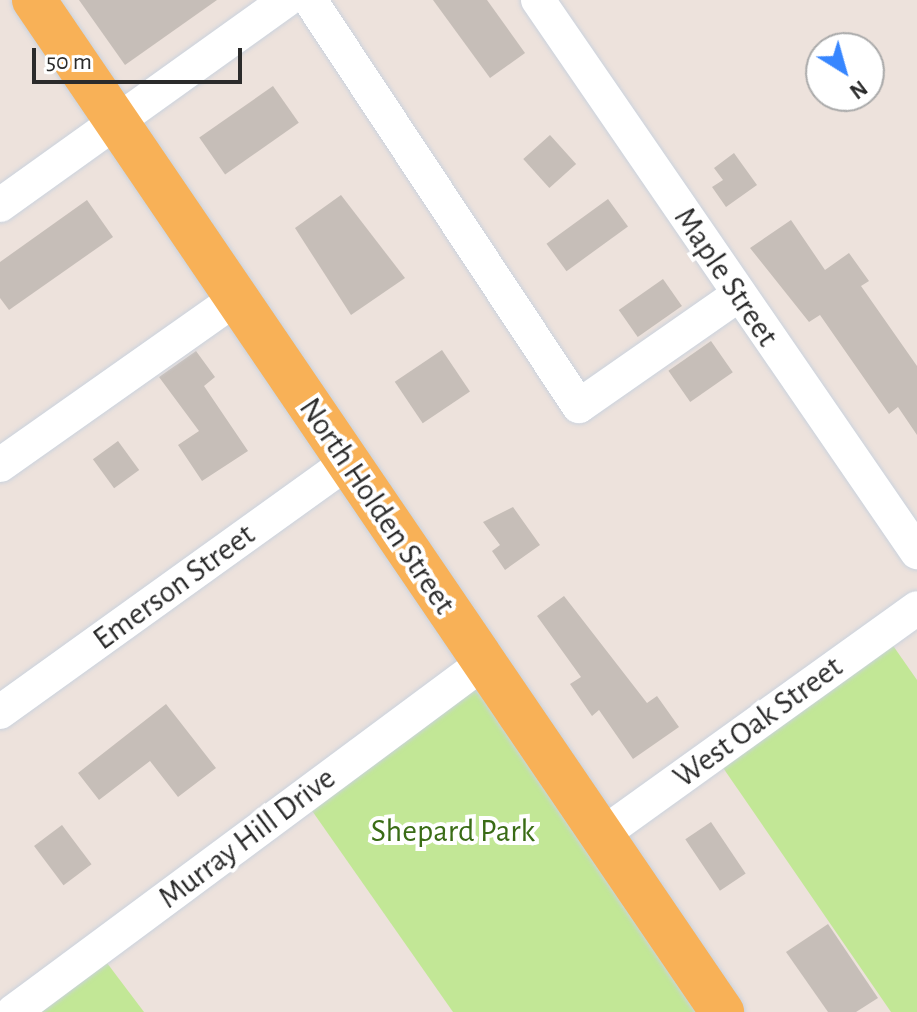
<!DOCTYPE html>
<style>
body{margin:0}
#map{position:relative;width:917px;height:1012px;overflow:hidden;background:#ede2dc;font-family:"Alegreya Sans",sans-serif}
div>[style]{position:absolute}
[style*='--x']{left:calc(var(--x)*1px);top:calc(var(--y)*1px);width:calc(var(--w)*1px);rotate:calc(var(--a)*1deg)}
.green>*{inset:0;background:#c2e796}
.building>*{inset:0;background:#c6beb8;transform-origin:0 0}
.roads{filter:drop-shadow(0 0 2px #cad2dd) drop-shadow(0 0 2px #cad2dd)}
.minor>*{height:34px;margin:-17px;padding:0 17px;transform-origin:17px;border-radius:17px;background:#fff}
.major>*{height:44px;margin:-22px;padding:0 22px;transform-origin:22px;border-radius:22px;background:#f8b157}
span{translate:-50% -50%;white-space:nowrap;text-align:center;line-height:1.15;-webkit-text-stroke:8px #fff;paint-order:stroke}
.street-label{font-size:32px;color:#2b2b2b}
.park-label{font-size:32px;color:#3a6c16}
.north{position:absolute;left:805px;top:32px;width:80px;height:80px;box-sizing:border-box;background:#fff;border:2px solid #aaa;border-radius:50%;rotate:143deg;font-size:22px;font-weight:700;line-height:32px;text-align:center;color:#2b2b2b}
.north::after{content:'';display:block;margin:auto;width:28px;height:36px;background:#3786ff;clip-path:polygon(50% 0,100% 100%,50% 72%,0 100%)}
.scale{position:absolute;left:32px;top:48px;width:210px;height:36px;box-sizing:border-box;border:4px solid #2b2b2b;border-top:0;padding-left:10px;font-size:24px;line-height:28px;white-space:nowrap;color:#2b2b2b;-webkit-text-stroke:6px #fff;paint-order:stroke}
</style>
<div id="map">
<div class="green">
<i style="clip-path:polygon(887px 637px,917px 680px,917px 1012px,891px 1012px,717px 759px)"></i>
<i style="clip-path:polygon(470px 688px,480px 691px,705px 1012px,453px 1012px,308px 805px)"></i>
<i style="clip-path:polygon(104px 959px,144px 1012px,32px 1012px)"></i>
</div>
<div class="building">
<i style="clip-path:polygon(79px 0,217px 0,125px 65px)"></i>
<i style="clip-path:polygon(433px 0,487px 0,525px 53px,490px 78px)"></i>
<i style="left:273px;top:86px;width:45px;height:90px;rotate:55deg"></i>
<i style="left:550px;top:135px;width:39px;height:36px;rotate:48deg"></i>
<i style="clip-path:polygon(734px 153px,757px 185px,726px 207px,712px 187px,723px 180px,714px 168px)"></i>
<i style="clip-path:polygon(341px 195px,405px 278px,351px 315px,295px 228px)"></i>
<i style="left:608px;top:199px;width:34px;height:76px;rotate:54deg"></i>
<i style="clip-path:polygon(87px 200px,113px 237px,9px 310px,0 298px,0 262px)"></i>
<i style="clip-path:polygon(791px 220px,825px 270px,849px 253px,869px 281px,861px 286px,917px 366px,917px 435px,898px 407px,889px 414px,820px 315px,809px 322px,750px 248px)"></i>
<i style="left:663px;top:279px;width:33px;height:54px;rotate:55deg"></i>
<i style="left:711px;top:341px;width:38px;height:52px;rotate:55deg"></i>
<i style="left:442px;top:350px;width:50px;height:57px;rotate:56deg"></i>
<i style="clip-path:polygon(196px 351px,215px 377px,204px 386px,248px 451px,202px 481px,178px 445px,199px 431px,159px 377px)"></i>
<i style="left:118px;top:441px;width:36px;height:31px;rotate:54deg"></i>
<i style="clip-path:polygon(513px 507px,540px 545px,505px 570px,492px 551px,500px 545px,483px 522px)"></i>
<i style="clip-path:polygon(564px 596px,647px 703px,657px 696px,679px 727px,633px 759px,599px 710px,592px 716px,570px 684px,581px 677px,537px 616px)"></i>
<i style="clip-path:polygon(166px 704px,216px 768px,178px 797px,150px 761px,99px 800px,78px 773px)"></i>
<i style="left:711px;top:822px;width:62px;height:31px;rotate:56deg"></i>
<i style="left:62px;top:825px;width:49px;height:35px;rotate:53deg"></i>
<i style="clip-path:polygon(828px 924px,878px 998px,856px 1012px,828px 1012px,786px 952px)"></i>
</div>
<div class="roads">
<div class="minor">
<i style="--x:310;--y:0;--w:487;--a:56.5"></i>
<i style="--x:579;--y:406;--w:194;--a:-34.9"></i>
<i style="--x:538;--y:0;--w:670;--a:55.53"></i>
<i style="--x:0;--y:205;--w:352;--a:-35.6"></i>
<i style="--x:0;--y:465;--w:290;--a:-35.2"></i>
<i style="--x:0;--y:712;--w:428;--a:-35.7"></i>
<i style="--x:600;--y:836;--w:390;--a:-35.7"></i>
<i style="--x:13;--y:1012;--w:584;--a:-36.58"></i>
</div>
<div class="major">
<i style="--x:34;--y:0;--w:1224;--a:55.79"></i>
</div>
</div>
<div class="street-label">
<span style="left:726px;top:277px;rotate:56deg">Maple Street</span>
<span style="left:377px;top:506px;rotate:56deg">North Holden Street</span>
<span style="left:174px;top:587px;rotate:-36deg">Emerson Street</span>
<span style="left:758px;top:722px;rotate:-36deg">West Oak Street</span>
<span style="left:247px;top:838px;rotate:-37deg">Murray Hill Drive</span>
</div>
<div class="park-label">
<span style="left:453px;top:831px">Shepard Park</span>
</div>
<div class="north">N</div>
<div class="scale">50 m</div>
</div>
